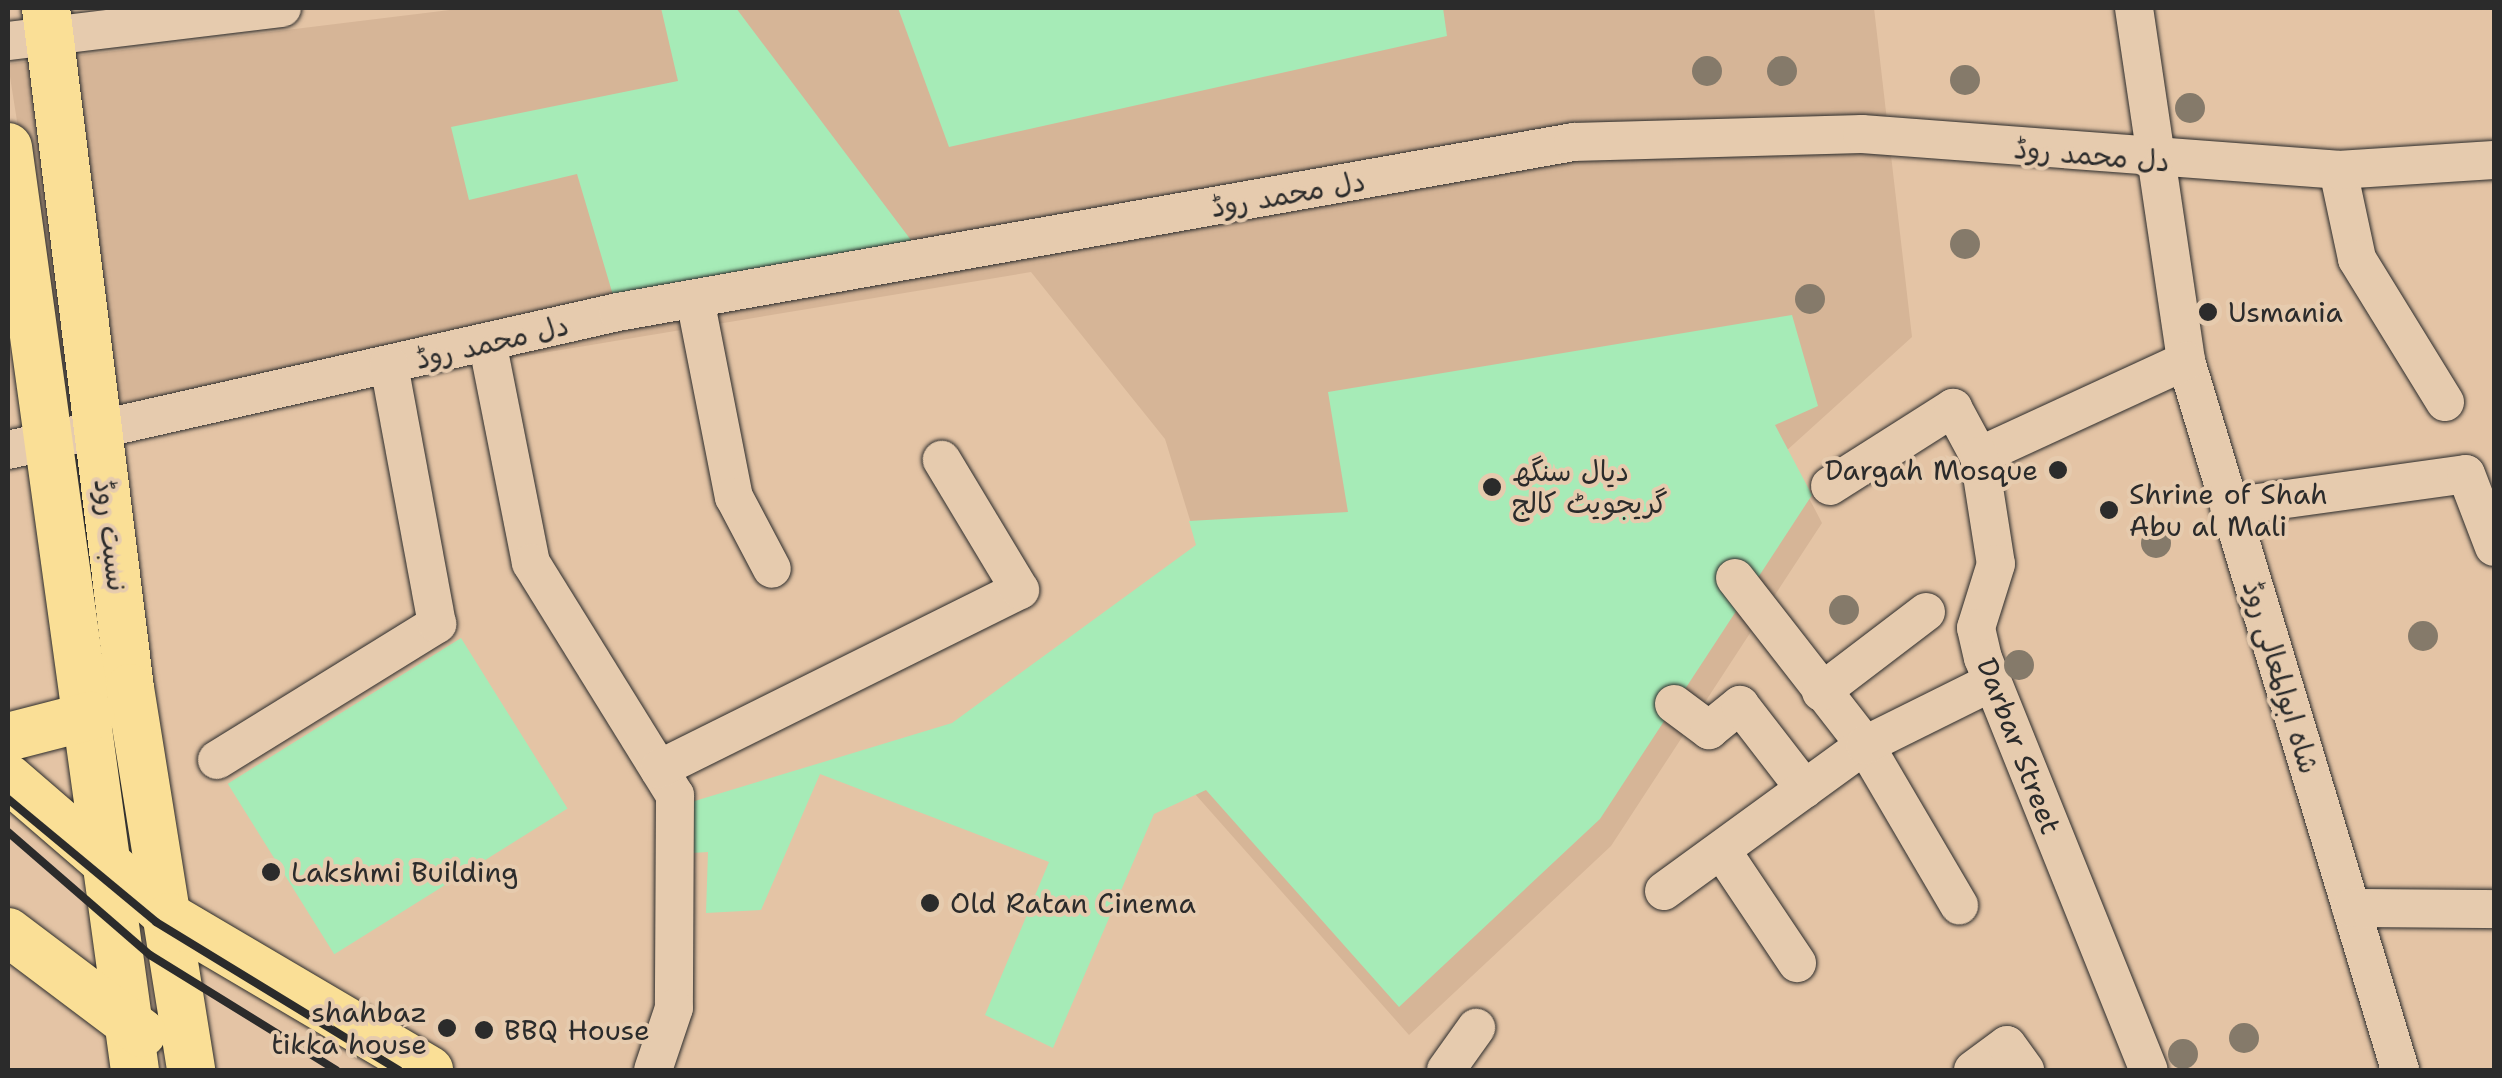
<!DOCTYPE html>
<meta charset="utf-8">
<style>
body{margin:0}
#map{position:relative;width:2502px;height:1078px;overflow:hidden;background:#e4c4a5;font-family:"Shantell Sans","Playpen Sans Arabic",sans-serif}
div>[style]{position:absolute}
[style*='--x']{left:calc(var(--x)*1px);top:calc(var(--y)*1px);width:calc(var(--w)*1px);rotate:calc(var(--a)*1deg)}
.built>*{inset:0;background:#d6b597}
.green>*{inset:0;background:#a6ebb7;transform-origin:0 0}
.roads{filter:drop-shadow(0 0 2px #2b2b2b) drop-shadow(0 0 2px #2b2b2b)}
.minor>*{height:38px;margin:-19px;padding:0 19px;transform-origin:19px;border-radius:19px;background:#e6cbae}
.major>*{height:48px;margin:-24px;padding:0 24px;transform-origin:24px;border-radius:24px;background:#fadf96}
.rail>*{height:8px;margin:-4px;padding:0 4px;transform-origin:4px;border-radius:4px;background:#2b2b2b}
.trees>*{width:30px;height:30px;margin:-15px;border-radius:50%;background:#857a6a}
.dots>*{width:28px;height:28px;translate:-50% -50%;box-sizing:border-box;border:5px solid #e6cbae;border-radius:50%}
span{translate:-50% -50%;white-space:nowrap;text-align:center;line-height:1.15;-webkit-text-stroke:8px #e6cbae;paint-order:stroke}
.street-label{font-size:28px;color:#2b2b2b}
.poi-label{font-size:28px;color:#2b2b2b}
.left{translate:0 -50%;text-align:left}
.right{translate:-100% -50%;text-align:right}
.frame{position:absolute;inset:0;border:10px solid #2b2b2b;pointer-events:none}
</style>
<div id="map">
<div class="built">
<i style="clip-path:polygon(466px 8px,1874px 8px,1912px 337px,1785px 452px,1822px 523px,1611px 846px,1409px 1035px,1077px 661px,1206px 572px,1165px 439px,1031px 272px,66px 432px,8px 64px)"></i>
</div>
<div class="green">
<i style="clip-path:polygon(661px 8px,736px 8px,926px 260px,618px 312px,577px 174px,469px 200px,451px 127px,678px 81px)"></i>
<i style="clip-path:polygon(898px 8px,1443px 8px,1447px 36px,949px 147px)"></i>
<i style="clip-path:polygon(1792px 315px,1818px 406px,1775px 425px,1812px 495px,1600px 819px,1399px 1007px,1206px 790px,1154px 814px,1053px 1048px,985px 1015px,1049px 862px,820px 774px,761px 910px,706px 913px,708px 852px,675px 854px,675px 807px,952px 723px,1196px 545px,1189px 521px,1348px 512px,1328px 392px)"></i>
<i style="left:461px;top:638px;width:201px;height:275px;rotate:58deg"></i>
</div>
<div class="roads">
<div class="minor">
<i style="--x:2134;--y:8;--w:357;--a:81.6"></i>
<i style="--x:2186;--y:361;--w:741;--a:73.2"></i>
<i style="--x:8;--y:41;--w:276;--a:-6.9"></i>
<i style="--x:2338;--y:170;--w:91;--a:77.9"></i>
<i style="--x:2357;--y:259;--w:168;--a:58.4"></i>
<i style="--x:695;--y:299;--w:202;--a:78.9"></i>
<i style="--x:734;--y:497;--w:81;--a:62.2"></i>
<i style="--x:488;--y:346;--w:221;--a:78.8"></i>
<i style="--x:531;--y:563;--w:273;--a:58.2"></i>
<i style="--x:675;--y:795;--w:213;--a:90.3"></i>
<i style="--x:674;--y:1008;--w:65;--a:108.7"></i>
<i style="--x:8;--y:450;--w:625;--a:-12.75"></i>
<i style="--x:618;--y:312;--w:970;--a:-10.09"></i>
<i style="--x:1573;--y:142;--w:289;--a:-1.6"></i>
<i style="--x:1862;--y:134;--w:477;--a:4.3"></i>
<i style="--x:2338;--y:170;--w:156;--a:-3.7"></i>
<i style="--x:1979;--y:456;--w:228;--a:-24.7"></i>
<i style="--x:1830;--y:486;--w:146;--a:-32.4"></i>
<i style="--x:1953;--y:408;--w:55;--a:61.6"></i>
<i style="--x:1979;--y:456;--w:109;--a:81.1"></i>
<i style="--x:1996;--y:564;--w:67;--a:107.4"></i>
<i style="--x:1976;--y:628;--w:31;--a:77"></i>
<i style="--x:1983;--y:658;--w:444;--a:68.1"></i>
<i style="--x:2229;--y:507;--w:239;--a:-7.9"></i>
<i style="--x:2466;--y:474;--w:78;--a:69"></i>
<i style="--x:1735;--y:578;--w:212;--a:52.1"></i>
<i style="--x:1865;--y:745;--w:186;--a:59.6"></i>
<i style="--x:1821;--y:692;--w:132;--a:-37.3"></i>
<i style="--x:1674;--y:704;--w:44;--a:36.6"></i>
<i style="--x:1709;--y:730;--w:40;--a:-39"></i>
<i style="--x:1740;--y:705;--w:106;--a:52.3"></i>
<i style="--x:217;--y:760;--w:259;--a:-31.7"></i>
<i style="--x:437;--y:624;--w:264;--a:-100.5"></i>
<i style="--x:659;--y:769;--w:403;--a:-26.4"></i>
<i style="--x:1020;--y:590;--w:152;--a:-121"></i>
<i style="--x:1722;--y:851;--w:135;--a:56.2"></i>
<i style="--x:1664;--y:891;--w:248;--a:-36"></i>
<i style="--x:1865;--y:745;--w:142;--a:-26.4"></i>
<i style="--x:2351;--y:908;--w:143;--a:0.4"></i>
<i style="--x:1446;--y:1070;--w:52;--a:-54.5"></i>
<i style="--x:1973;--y:1070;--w:42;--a:-36.3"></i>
<i style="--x:2007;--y:1045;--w:31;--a:54"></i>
</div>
<div class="major">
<i style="--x:46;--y:8;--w:685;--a:82.96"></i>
<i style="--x:130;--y:688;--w:387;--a:80.9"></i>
<i style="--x:8;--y:147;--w:932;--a:82.17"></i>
<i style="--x:8;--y:737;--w:85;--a:-14.4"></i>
<i style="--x:8;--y:778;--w:213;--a:40.8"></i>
<i style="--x:169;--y:917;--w:302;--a:30.5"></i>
<i style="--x:8;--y:932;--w:168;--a:37"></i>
</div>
</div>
<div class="rail">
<i style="--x:8;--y:799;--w:192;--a:39.7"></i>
<i style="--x:156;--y:922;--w:284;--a:31.4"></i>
<i style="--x:8;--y:832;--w:188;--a:40.9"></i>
<i style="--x:150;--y:955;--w:219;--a:31.7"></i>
</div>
<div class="trees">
<i style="left:1707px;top:71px"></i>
<i style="left:1782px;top:71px"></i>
<i style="left:1965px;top:80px"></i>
<i style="left:2190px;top:108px"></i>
<i style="left:1965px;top:244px"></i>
<i style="left:1810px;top:299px"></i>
<i style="left:2156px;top:543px"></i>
<i style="left:1844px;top:610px"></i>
<i style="left:2423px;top:636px"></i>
<i style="left:2019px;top:665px"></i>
<i style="left:2244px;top:1038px"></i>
<i style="left:2183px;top:1054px"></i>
</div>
<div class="dots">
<i style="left:2208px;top:312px;background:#2b2b2b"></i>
<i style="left:2058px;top:470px;background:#2b2b2b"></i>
<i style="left:1492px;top:487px;background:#2b2b2b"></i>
<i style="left:2109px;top:510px;background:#2b2b2b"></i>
<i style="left:271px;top:872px;background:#2b2b2b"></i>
<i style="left:930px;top:903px;background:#2b2b2b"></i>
<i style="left:447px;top:1028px;background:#2b2b2b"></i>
<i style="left:484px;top:1030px;background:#2b2b2b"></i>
</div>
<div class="street-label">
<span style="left:2092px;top:155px;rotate:5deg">دل محمد روڈ</span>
<span style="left:1288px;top:194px;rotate:-10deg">دل محمد روڈ</span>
<span style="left:492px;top:342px;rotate:-13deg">دل محمد روڈ</span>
<span style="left:111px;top:535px;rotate:83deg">نسبت روڈ</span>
<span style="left:2281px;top:677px;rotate:73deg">شاہ ابوالمعالی روڈ</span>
<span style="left:2019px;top:746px;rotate:69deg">Darbar Street</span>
</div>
<div class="poi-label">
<span class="left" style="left:2228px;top:312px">Usmania</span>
<span class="right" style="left:2038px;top:470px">Dargah Mosque</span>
<span class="left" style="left:1512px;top:487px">دیال سنگھ<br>گریجویٹ کالج</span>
<span class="left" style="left:2129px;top:510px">Shrine of Shah<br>Abu al Mali</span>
<span class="left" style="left:291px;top:872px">Lakshmi Building</span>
<span class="left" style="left:950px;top:903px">Old Ratan Cinema</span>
<span class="right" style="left:427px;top:1028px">shahbaz<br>tikka house</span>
<span class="left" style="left:504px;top:1030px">BBQ House</span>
</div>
<div class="frame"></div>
</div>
